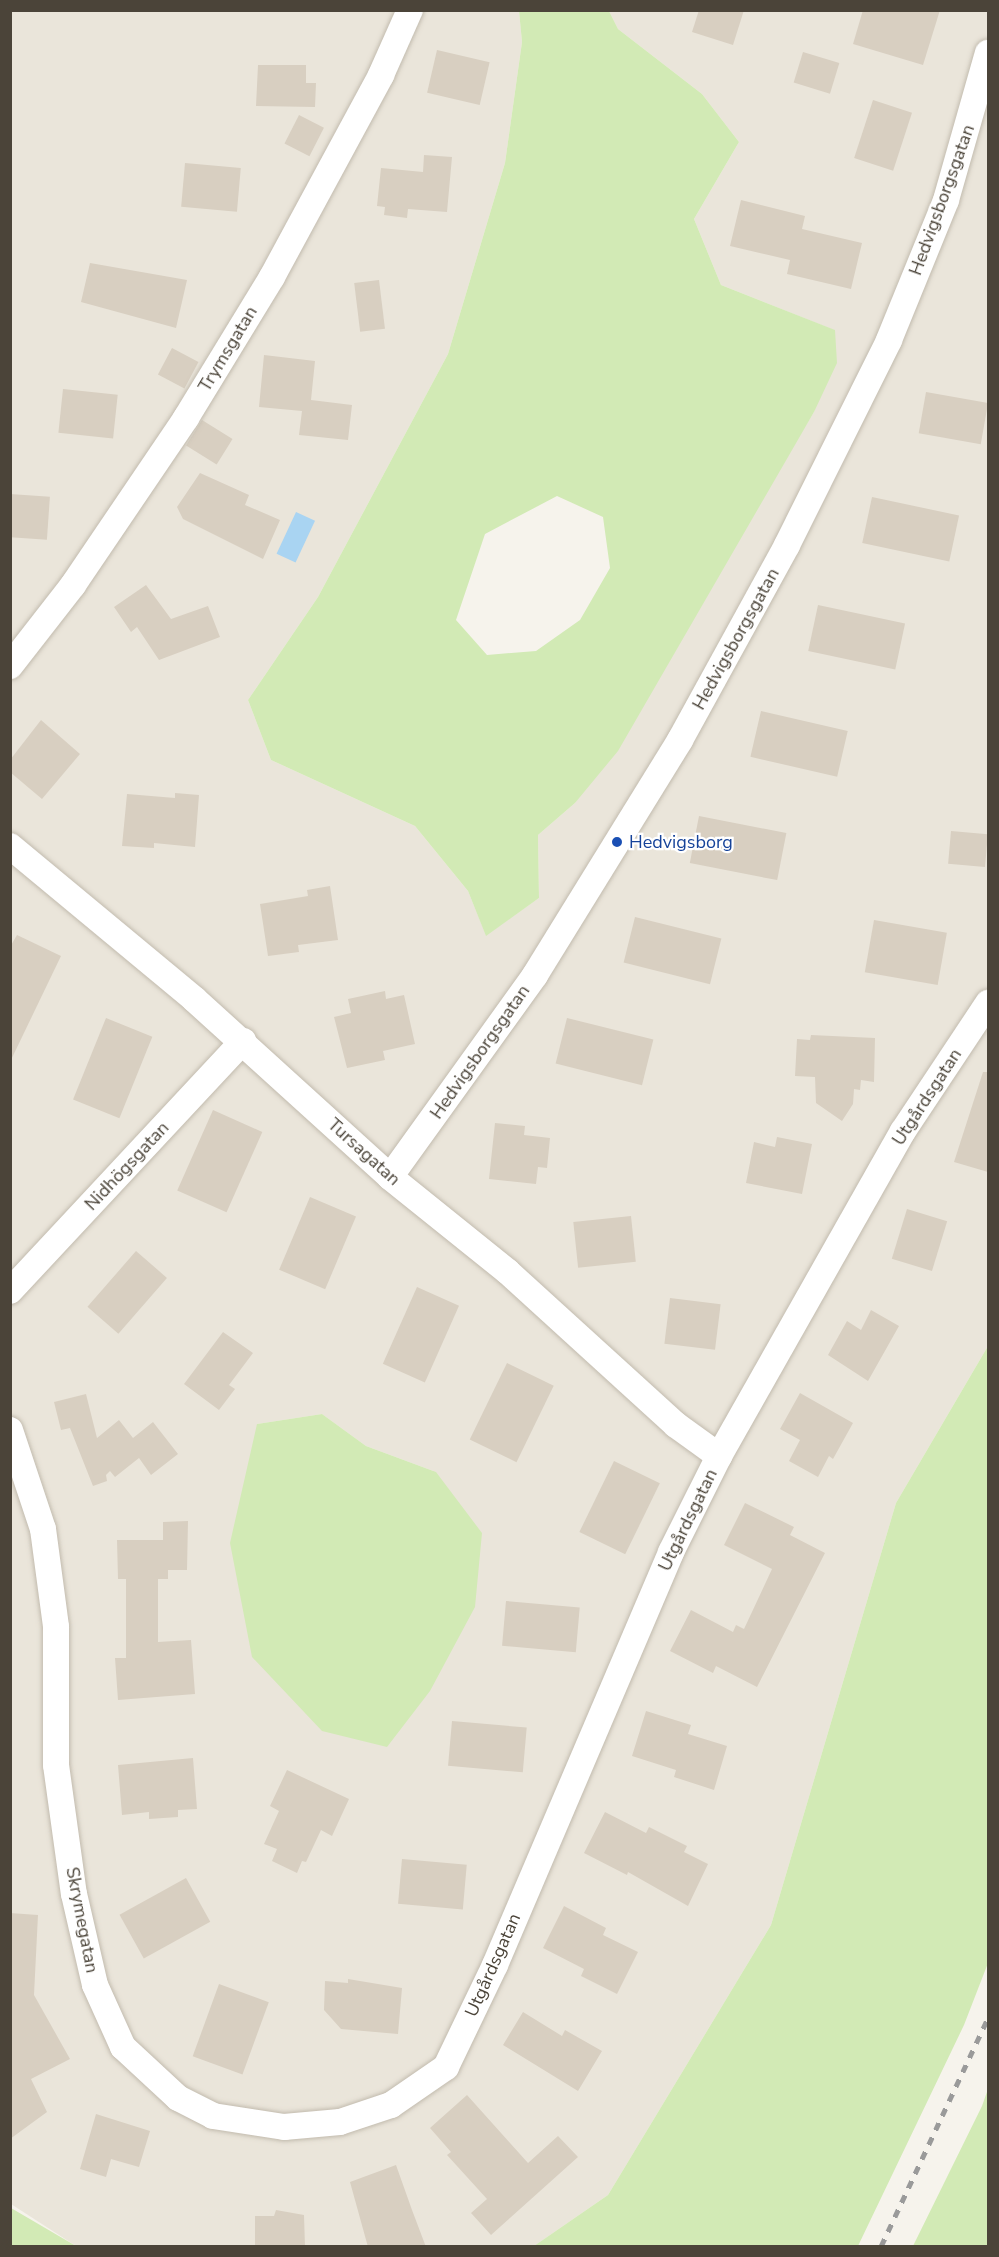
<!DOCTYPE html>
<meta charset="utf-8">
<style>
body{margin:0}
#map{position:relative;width:999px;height:2257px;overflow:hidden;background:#f6f3ec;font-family:"Nunito Sans",sans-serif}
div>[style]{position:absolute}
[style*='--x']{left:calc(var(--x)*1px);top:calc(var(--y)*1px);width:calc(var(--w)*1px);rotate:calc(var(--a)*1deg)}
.residential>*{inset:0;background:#eae5da}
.green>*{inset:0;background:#d2eab5}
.water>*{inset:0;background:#a9d4f2;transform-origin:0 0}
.building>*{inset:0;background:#d8cfc1;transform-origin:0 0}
.roads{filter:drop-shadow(0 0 2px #c2bbae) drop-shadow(0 0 2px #c2bbae)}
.minor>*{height:26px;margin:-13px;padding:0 13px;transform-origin:13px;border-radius:13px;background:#fff}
.rail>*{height:4.5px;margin-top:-2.25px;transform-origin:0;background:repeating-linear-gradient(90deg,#9a9a9a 0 8px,transparent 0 16px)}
.dots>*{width:16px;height:16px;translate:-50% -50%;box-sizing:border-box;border:3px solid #fff;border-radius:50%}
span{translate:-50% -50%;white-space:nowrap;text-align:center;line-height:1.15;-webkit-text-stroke:4.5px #fff;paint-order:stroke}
.street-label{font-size:18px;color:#4b4439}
.transit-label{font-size:18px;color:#164399}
.left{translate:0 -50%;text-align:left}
.frame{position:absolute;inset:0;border:12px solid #4b4439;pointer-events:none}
</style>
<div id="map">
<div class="residential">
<i style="clip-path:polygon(evenodd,10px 11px,519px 11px,522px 42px,505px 163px,448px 354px,318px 597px,248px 700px,271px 760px,415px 826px,468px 891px,486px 935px,539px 898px,538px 835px,575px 803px,814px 412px,834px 330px,721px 285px,694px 219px,739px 142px,702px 94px,618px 29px,609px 11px,988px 11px,988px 1346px,896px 1503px,771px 1925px,608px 2195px,534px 2246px,76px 2246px,11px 2204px,10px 11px,322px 1414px,366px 1446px,436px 1472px,257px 1424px,322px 1414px)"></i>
</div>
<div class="green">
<i style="clip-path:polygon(evenodd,519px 11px,609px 11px,618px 29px,702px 94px,739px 142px,694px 219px,721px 285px,835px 330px,837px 363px,814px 412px,618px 751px,575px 803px,538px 835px,539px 898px,486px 936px,468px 891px,415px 826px,271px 760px,248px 700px,318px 597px,448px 354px,505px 163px,522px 42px,519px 11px,557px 496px,603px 517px,610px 568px,580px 620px,536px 651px,487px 655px,456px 620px,485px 534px,557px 496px)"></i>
<i style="clip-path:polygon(988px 1346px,988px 1963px,964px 2025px,858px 2246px,534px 2246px,608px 2195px,771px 1925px,896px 1503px)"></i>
<i style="clip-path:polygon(322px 1414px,366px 1446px,436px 1472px,482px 1533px,475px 1607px,430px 1691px,387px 1747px,322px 1731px,252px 1657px,230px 1543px,257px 1424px)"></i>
<i style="clip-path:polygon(988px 2089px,988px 2246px,913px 2246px,982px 2106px)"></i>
<i style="clip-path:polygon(11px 2204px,11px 2208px,76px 2246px,11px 2246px)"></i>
</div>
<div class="water">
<i style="left:296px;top:512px;width:21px;height:46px;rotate:25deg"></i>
</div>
<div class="building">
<i style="clip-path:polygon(699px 10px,744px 10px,733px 45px,692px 32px)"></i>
<i style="clip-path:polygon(863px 10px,940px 10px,923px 65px,853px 44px)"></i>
<i style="left:437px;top:50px;width:54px;height:44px;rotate:13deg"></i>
<i style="left:803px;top:52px;width:38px;height:32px;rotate:17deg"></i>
<i style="clip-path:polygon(258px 65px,306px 65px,306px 83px,316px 83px,315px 107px,256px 106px)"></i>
<i style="left:873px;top:100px;width:41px;height:61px;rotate:18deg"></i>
<i style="left:299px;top:115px;width:28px;height:32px;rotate:27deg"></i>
<i style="clip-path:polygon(424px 155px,452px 157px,447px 212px,408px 209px,407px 218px,384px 215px,385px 207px,377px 206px,381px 168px,423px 172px)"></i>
<i style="left:185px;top:163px;width:56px;height:44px;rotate:5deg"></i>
<i style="clip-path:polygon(741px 200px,805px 216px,802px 229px,862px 243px,851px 289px,787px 274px,790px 260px,730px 246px)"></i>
<i style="clip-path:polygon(90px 263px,187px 280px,176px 328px,81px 302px)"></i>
<i style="left:379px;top:280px;width:49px;height:25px;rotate:83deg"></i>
<i style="left:172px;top:348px;width:30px;height:30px;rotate:28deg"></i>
<i style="clip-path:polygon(264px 355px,315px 361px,311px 400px,352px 405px,348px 440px,299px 435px,302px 411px,259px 407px)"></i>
<i style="left:63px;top:389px;width:55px;height:44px;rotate:6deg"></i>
<i style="left:926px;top:392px;width:63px;height:42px;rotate:10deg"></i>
<i style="left:202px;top:420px;width:36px;height:30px;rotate:32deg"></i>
<i style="clip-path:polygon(200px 473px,249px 495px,245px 505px,280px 520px,263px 559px,183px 519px,177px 507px)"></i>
<i style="left:10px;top:494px;width:40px;height:43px;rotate:4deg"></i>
<i style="left:872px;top:497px;width:89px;height:47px;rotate:12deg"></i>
<i style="clip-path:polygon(146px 585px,171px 619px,208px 606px,220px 637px,159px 660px,137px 627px,131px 632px,114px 607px)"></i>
<i style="left:818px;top:605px;width:89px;height:47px;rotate:12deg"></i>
<i style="left:761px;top:711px;width:89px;height:47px;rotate:13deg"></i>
<i style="clip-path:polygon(41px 720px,80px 754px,42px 799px,10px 772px,10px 760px)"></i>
<i style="clip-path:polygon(175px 793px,199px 795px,195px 847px,154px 843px,154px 848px,122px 846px,127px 794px,175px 798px)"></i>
<i style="left:699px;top:816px;width:89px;height:48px;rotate:11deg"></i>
<i style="left:951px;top:831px;width:37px;height:33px;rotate:5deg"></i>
<i style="clip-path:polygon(330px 886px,338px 940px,298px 945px,299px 952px,268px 956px,260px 904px,308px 896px,307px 890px)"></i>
<i style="left:635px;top:917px;width:89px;height:47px;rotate:14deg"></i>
<i style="left:874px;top:920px;width:74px;height:53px;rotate:10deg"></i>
<i style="clip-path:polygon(17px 935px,61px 956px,10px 1062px,10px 947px)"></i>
<i style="clip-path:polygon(385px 991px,386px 999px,404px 995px,415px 1044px,383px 1051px,385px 1060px,347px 1068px,334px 1017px,351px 1013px,348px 999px)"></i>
<i style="left:106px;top:1018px;width:50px;height:88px;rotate:22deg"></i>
<i style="left:567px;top:1018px;width:89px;height:47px;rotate:14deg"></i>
<i style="clip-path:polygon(811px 1035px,875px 1038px,874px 1082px,861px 1080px,860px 1090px,854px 1089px,853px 1104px,842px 1121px,816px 1103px,815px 1077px,795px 1076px,797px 1039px,810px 1040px)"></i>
<i style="clip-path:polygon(983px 1072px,988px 1072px,988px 1172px,954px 1162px)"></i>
<i style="left:213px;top:1110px;width:54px;height:88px;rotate:24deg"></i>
<i style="clip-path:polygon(495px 1123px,525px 1126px,524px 1135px,550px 1138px,547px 1168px,538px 1167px,536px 1184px,489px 1179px)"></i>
<i style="clip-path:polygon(777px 1137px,812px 1144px,802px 1194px,746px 1183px,754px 1142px,775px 1147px)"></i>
<i style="left:310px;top:1197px;width:50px;height:79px;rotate:23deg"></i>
<i style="left:907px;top:1209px;width:42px;height:52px;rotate:17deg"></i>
<i style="left:631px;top:1216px;width:46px;height:58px;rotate:84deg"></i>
<i style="left:136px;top:1251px;width:41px;height:74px;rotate:41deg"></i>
<i style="left:417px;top:1287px;width:46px;height:84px;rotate:24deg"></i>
<i style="left:670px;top:1298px;width:51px;height:46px;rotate:7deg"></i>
<i style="clip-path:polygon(871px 1310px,899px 1326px,868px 1381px,828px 1355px,847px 1321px,861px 1330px)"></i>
<i style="clip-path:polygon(223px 1332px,253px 1353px,229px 1385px,235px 1389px,219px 1410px,184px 1384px)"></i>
<i style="left:507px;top:1363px;width:52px;height:85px;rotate:26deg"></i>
<i style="clip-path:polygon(800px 1393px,853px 1423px,833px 1459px,829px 1456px,818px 1477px,789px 1461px,800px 1440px,780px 1429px)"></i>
<i style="clip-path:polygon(86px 1394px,97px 1438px,119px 1420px,133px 1438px,153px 1422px,178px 1454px,151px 1475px,139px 1458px,115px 1477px,110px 1471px,106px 1475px,107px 1481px,93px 1486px,70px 1428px,61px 1430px,54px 1402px)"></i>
<i style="left:614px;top:1461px;width:51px;height:79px;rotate:26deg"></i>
<i style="clip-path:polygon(745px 1503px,794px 1527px,790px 1535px,825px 1553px,757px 1687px,716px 1666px,713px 1673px,670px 1651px,691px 1610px,733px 1632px,736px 1625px,744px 1629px,772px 1569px,724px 1545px)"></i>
<i style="clip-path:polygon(188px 1521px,187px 1570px,168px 1570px,168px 1579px,158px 1579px,158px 1642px,191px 1640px,195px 1694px,118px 1700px,115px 1658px,126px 1658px,126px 1579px,118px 1579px,117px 1540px,163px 1540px,163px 1522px)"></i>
<i style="left:506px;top:1601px;width:74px;height:45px;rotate:5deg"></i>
<i style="clip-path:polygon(646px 1711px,691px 1725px,688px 1734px,727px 1746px,714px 1790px,674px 1777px,676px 1770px,632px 1756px)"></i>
<i style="left:452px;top:1721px;width:75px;height:45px;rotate:5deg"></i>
<i style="clip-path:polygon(193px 1758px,197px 1809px,178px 1810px,178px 1817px,149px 1819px,149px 1812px,122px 1815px,118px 1765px)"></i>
<i style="clip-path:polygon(287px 1770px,349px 1799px,332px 1836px,321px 1830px,306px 1862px,302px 1861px,297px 1873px,272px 1861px,277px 1849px,264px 1844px,279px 1811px,270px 1806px)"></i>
<i style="clip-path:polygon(605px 1812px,646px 1833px,649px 1827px,687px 1846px,684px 1852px,708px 1864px,688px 1906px,628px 1872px,627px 1875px,584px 1853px)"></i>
<i style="left:402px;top:1859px;width:65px;height:45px;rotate:5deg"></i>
<i style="left:186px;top:1878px;width:50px;height:76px;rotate:61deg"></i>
<i style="clip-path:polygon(564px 1906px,606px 1928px,603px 1935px,638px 1952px,617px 1994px,581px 1976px,584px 1969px,543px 1948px)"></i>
<i style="clip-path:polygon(10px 1913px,38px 1915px,34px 1995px,70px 2059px,31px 2079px,47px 2112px,10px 2139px)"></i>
<i style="clip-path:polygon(348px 1979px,402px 1988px,398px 2034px,341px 2029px,324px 2010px,325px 1981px,348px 1983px)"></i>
<i style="left:219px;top:1984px;width:53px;height:77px;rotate:20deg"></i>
<i style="clip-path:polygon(523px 2012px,562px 2036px,565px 2030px,602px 2051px,578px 2091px,503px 2045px)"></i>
<i style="clip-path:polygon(467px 2095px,528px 2163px,558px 2136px,578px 2157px,491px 2235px,471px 2213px,487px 2199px,447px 2155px,451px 2152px,430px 2128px)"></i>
<i style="clip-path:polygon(96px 2114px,150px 2131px,139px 2167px,111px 2159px,106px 2177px,80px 2169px)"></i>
<i style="clip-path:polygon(396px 2165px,412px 2210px,426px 2247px,368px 2247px,350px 2182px)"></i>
<i style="clip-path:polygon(276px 2210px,304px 2215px,305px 2247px,255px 2247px,255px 2216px,274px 2216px)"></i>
</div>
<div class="roads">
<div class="minor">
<i style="--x:10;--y:666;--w:103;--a:-52.1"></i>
<i style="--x:73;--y:585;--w:202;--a:-55.9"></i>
<i style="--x:186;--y:418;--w:165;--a:-58.6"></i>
<i style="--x:272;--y:277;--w:230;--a:-61.6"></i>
<i style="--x:381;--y:75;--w:71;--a:-66"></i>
<i style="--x:10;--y:846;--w:239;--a:39.7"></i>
<i style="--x:194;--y:999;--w:265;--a:42.2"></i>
<i style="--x:390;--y:1177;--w:151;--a:38.8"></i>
<i style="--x:508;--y:1272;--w:227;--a:42.3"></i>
<i style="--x:676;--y:1425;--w:53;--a:35.8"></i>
<i style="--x:390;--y:1177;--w:249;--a:-54.3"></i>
<i style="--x:535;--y:975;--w:276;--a:-58.3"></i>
<i style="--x:680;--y:740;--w:222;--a:-61.2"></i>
<i style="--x:787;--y:545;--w:229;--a:-63.5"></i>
<i style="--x:889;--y:340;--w:151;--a:-67.8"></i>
<i style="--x:946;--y:200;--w:153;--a:-74.1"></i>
<i style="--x:10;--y:1291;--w:342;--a:-47"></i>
<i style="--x:10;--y:1430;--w:104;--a:71.6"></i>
<i style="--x:43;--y:1529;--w:99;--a:82.4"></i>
<i style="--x:56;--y:1627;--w:138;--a:90"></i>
<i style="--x:56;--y:1765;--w:130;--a:82.1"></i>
<i style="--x:74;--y:1894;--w:93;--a:77"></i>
<i style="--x:95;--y:1985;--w:68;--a:65.7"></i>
<i style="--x:123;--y:2047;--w:75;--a:42.8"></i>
<i style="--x:178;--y:2098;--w:39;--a:27"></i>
<i style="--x:213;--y:2116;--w:72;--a:8.8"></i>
<i style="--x:284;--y:2127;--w:56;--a:-5.1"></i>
<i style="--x:340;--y:2122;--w:54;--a:-18.4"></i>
<i style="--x:391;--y:2105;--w:67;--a:-34.6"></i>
<i style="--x:446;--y:2067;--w:113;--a:-64.3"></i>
<i style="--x:495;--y:1965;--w:449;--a:-66.9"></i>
<i style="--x:671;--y:1552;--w:107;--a:-63.4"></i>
<i style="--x:719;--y:1456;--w:373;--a:-60.5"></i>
<i style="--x:903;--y:1131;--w:154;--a:-56.4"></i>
</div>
</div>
<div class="rail">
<i style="--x:881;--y:2246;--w:252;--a:-64.9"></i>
</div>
<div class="dots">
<i style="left:617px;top:842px;background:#1a4fb4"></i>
</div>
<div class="street-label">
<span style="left:942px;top:200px;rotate:-70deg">Hedvigsborgsgatan</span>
<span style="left:228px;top:349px;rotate:-59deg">Trymsgatan</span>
<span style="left:736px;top:639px;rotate:-61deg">Hedvigsborgsgatan</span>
<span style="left:480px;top:1052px;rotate:-55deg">Hedvigsborgsgatan</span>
<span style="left:927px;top:1097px;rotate:-57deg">Utgårdsgatan</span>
<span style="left:364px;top:1152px;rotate:42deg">Tursagatan</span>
<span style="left:127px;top:1166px;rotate:-47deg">Nidhögsgatan</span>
<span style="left:688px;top:1520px;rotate:-64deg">Utgårdsgatan</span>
<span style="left:82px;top:1920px;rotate:79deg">Skrymegatan</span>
<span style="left:493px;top:1965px;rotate:-66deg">Utgårdsgatan</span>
</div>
<div class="transit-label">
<span class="left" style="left:629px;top:842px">Hedvigsborg</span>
</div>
<div class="frame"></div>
</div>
